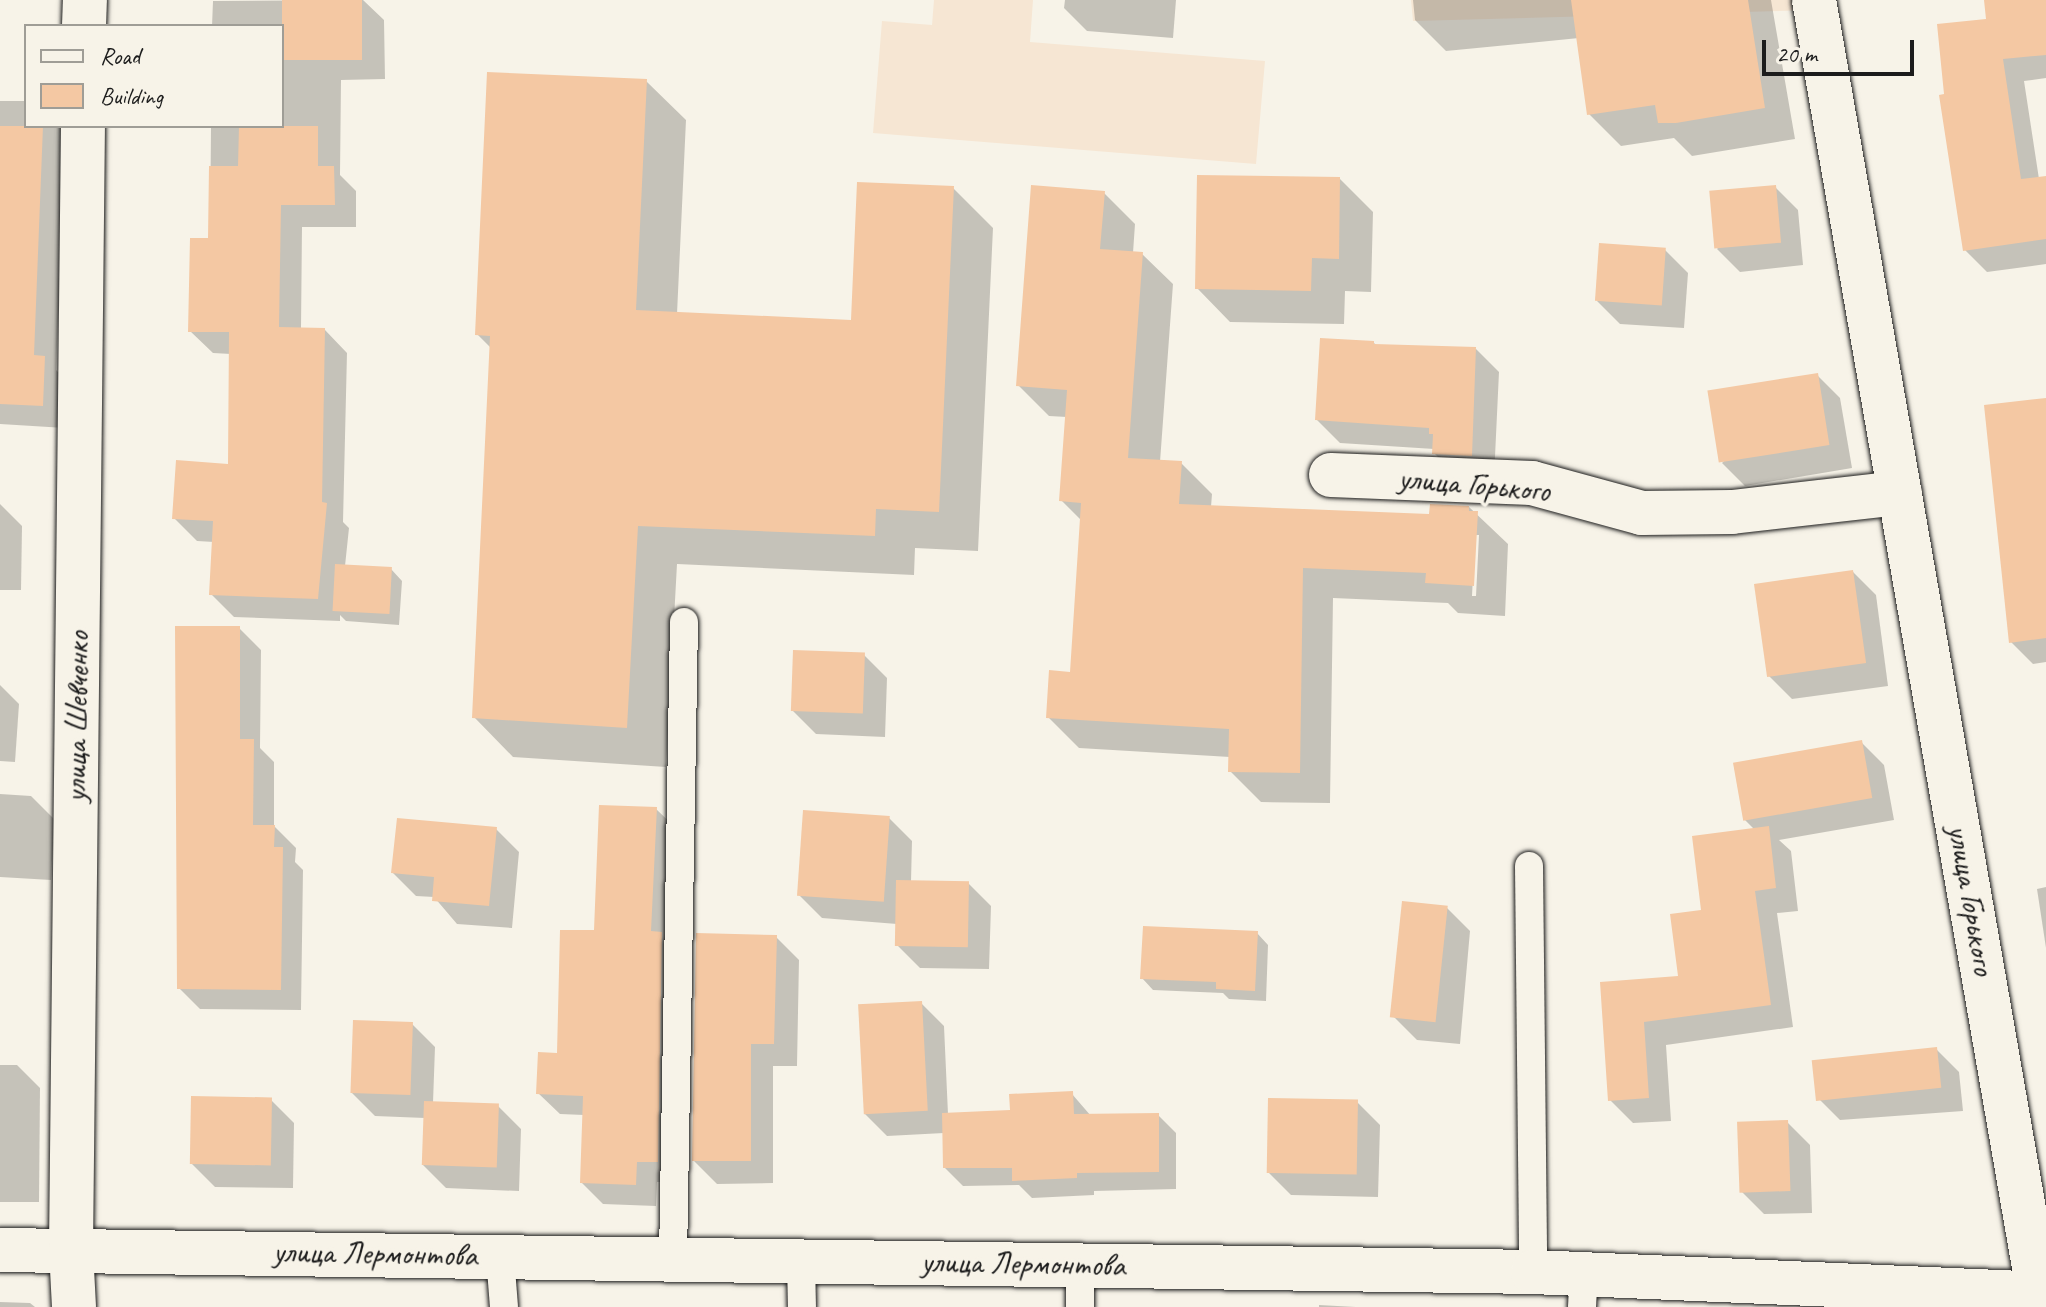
<!DOCTYPE html>
<meta charset="utf-8">
<style>
body{margin:0}
#map{position:relative;width:2046px;height:1307px;overflow:hidden;background:#f7f3e8;font-family:Caveat,sans-serif}
div>[style]{position:absolute}
[style*='--x']{left:calc(var(--x)*1px);top:calc(var(--y)*1px);width:calc(var(--w)*1px);rotate:calc(var(--a)*1deg)}
.built>*{inset:0;background:#f6e6d3}
.shadow>*{inset:0;background:#0003}
.building>*{inset:0;background:#f4c8a3;transform-origin:0 0}
.roads{filter:drop-shadow(0 0 2px #1c1c1c) drop-shadow(0 0 2px #1c1c1c)}
.lane>*{height:28px;margin:-14px;padding:0 14px;transform-origin:14px;border-radius:14px;background:#f7f3e8}
.street>*{height:44px;margin:-22px;padding:0 22px;transform-origin:22px;border-radius:22px;background:#f7f3e8}
span{translate:-50% -50%;white-space:nowrap;text-align:center;line-height:1.15;-webkit-text-stroke:7px #f7f3e8;paint-order:stroke}
.street-label{font-size:32px;color:#1c1c1c}
.legend{position:absolute;left:24px;top:24px;width:260px;height:104px;box-sizing:border-box;background:#f7f3e8;border:2px solid #9f9d96;margin:0;padding:10px 14px;list-style:none;font-size:24px;color:#1c1c1c}
.legend li{display:flex;align-items:center;gap:16px;height:40px}
.legend b{width:40px;border:2px solid #9f9d96}
.scale{position:absolute;left:1762px;top:40px;width:152px;height:36px;box-sizing:border-box;border:4px solid #1c1c1c;border-top:0;padding-left:10px;font-size:24px;line-height:28px;white-space:nowrap;color:#1c1c1c;-webkit-text-stroke:6px #f7f3e8;paint-order:stroke}
</style>
<div id="map">
<div class="built">
<i style="clip-path:polygon(934px 0,1033px 0,1030px 42px,1265px 61px,1256px 164px,873px 133px,882px 21px,932px 25px)"></i>
<i style="clip-path:polygon(1411px 0,1814px 0,1815px 10px,1413px 21px)"></i>
</div>
<div class="shadow">
<i style="clip-path:polygon(363px 0,384px 20px,385px 79px,341px 80px,340px 175px,356px 191px,356px 227px,302px 227px,301px 329px,325px 330px,347px 353px,343px 522px,349px 528px,345px 566px,391px 569px,402px 581px,399px 625px,346px 621px,340px 615px,340px 621px,234px 617px,211px 594px,214px 542px,197px 541px,174px 518px,230px 466px,231px 354px,213px 353px,190px 331px,210px 240px,211px 126px,282px 126px,282px 26px,212px 26px,213px 1px)"></i>
<i style="clip-path:polygon(1065px 0,1176px 0,1173px 38px,1087px 31px,1064px 8px)"></i>
<i style="clip-path:polygon(1413px 0,1771px 0,1795px 139px,1692px 156px,1674px 138px,1621px 146px,1589px 114px,1579px 38px,1446px 51px,1415px 20px)"></i>
<i style="clip-path:polygon(1987px 0,2046px 0,2046px 78px,2024px 81px,2039px 179px,2046px 178px,2046px 264px,1987px 272px,1965px 250px,1947px 96px,1988px 21px)"></i>
<i style="clip-path:polygon(646px 81px,686px 120px,677px 314px,853px 322px,953px 188px,993px 228px,978px 551px,915px 548px,914px 575px,677px 564px,666px 767px,513px 757px,474px 717px,491px 348px,477px 334px)"></i>
<i style="clip-path:polygon(0 101px,26px 101px,26px 126px,66px 126px,56px 370px,67px 381px,65px 428px,0 424px)"></i>
<i style="clip-path:polygon(1340px 179px,1373px 212px,1371px 292px,1345px 291px,1344px 324px,1230px 322px,1197px 288px)"></i>
<i style="clip-path:polygon(1775px 187px,1798px 210px,1803px 265px,1740px 272px,1717px 249px)"></i>
<i style="clip-path:polygon(evenodd,1104px 193px,1135px 224px,1133px 253px,1142px 254px,1173px 284px,1160px 462px,1181px 463px,1212px 494px,1211px 507px,1431px 516px,1469px 507px,1508px 544px,1505px 616px,1458px 613px,1448px 603px,1333px 598px,1330px 803px,1261px 802px,1230px 771px,1230px 757px,1079px 748px,1048px 717px,1072px 674px,1082px 521px,1061px 500px,1067px 417px,1049px 416px,1018px 385px,1104px 193px,1475px 535px,1479px 535px,1476px 596px,1472px 596px,1475px 535px)"></i>
<i style="clip-path:polygon(1665px 250px,1688px 273px,1684px 328px,1620px 324px,1597px 301px)"></i>
<i style="clip-path:polygon(1374px 343px,1377px 346px,1476px 349px,1499px 372px,1494px 478px,1457px 476px,1434px 453px,1434px 449px,1340px 443px,1317px 420px)"></i>
<i style="clip-path:polygon(1817px 375px,1840px 398px,1852px 468px,1745px 486px,1722px 463px)"></i>
<i style="clip-path:polygon(2046px 400px,2046px 662px,2033px 664px,2011px 642px)"></i>
<i style="clip-path:polygon(0 504px,22px 526px,21px 590px,0 590px)"></i>
<i style="clip-path:polygon(1853px 572px,1876px 595px,1888px 686px,1792px 699px,1769px 676px)"></i>
<i style="clip-path:polygon(239px 628px,261px 650px,260px 748px,274px 762px,274px 826px,296px 848px,295px 862px,303px 870px,301px 1010px,200px 1009px,179px 988px)"></i>
<i style="clip-path:polygon(864px 655px,887px 678px,885px 737px,816px 734px,793px 711px)"></i>
<i style="clip-path:polygon(0 685px,19px 704px,15px 762px,0 761px)"></i>
<i style="clip-path:polygon(1861px 742px,1884px 765px,1894px 820px,1779px 840px,1791px 851px,1798px 911px,1777px 913px,1793px 1027px,1666px 1045px,1671px 1121px,1633px 1123px,1610px 1100px,1602px 984px,1681px 978px,1703px 912px,1755px 830px,1744px 819px)"></i>
<i style="clip-path:polygon(0 794px,31px 796px,54px 819px,51px 880px,0 877px)"></i>
<i style="clip-path:polygon(656px 809px,678px 830px,678px 1182px,657px 1182px,656px 1206px,603px 1204px,582px 1183px,584px 1115px,560px 1114px,538px 1093px,559px 1055px,596px 932px)"></i>
<i style="clip-path:polygon(889px 818px,912px 841px,911px 882px,968px 883px,991px 906px,989px 969px,920px 968px,897px 945px,897px 924px,822px 918px,799px 895px)"></i>
<i style="clip-path:polygon(496px 829px,519px 852px,512px 928px,457px 924px,434px 897px,416px 896px,393px 873px)"></i>
<i style="clip-path:polygon(2046px 887px,2046px 948px,2037px 889px)"></i>
<i style="clip-path:polygon(1447px 908px,1470px 931px,1460px 1044px,1417px 1040px,1394px 1017px)"></i>
<i style="clip-path:polygon(1257px 933px,1268px 945px,1266px 1001px,1229px 999px,1223px 993px,1153px 990px,1142px 978px)"></i>
<i style="clip-path:polygon(776px 937px,799px 960px,797px 1066px,773px 1066px,773px 1183px,717px 1184px,694px 1161px)"></i>
<i style="clip-path:polygon(921px 1003px,944px 1026px,948px 1114px,1012px 1112px,1072px 1094px,1091px 1116px,1158px 1115px,1176px 1133px,1176px 1189px,1094px 1191px,1094px 1195px,1032px 1198px,1019px 1185px,963px 1186px,945px 1168px,944px 1133px,887px 1136px,864px 1113px)"></i>
<i style="clip-path:polygon(412px 1024px,435px 1047px,433px 1103px,498px 1106px,521px 1129px,519px 1191px,446px 1188px,423px 1165px,425px 1118px,375px 1116px,352px 1093px)"></i>
<i style="clip-path:polygon(1936px 1049px,1959px 1072px,1963px 1111px,1840px 1120px,1817px 1097px)"></i>
<i style="clip-path:polygon(0 1065px,17px 1065px,40px 1088px,39px 1202px,0 1202px)"></i>
<i style="clip-path:polygon(271px 1100px,294px 1123px,293px 1188px,215px 1187px,192px 1164px)"></i>
<i style="clip-path:polygon(1357px 1102px,1380px 1125px,1378px 1197px,1291px 1195px,1268px 1172px)"></i>
<i style="clip-path:polygon(1787px 1122px,1810px 1145px,1812px 1213px,1764px 1214px,1741px 1191px)"></i>
<i style="clip-path:polygon(0 1302px,30px 1303px,35px 1307px,0 1307px)"></i>
<i style="clip-path:polygon(1319px 1305px,1356px 1307px,1319px 1307px)"></i>
</div>
<div class="building">
<i style="left:282px;top:0;width:80px;height:60px"></i>
<i style="clip-path:polygon(1571px 0,1748px 0,1765px 108px,1676px 123px,1658px 123px,1655px 105px,1587px 115px)"></i>
<i style="clip-path:polygon(1984px 0,2046px 0,2046px 55px,2003px 59px,2021px 179px,2046px 176px,2046px 239px,1963px 251px,1939px 95px,1944px 94px,1937px 24px,1986px 19px)"></i>
<i style="clip-path:polygon(487px 72px,647px 79px,636px 310px,851px 320px,857px 182px,954px 186px,939px 512px,876px 509px,875px 536px,638px 526px,627px 728px,472px 718px,490px 336px,475px 335px)"></i>
<i style="clip-path:polygon(0 126px,43px 126px,34px 355px,45px 356px,43px 406px,0 404px)"></i>
<i style="clip-path:polygon(239px 126px,318px 126px,318px 166px,334px 166px,335px 205px,281px 205px,279px 327px,325px 328px,322px 502px,327px 503px,318px 599px,209px 595px,213px 521px,172px 519px,176px 460px,228px 464px,229px 332px,188px 332px,190px 238px,208px 238px,209px 166px,238px 166px)"></i>
<i style="clip-path:polygon(1197px 175px,1340px 177px,1339px 259px,1312px 258px,1311px 291px,1195px 289px)"></i>
<i style="clip-path:polygon(1031px 185px,1105px 191px,1100px 249px,1143px 252px,1128px 458px,1182px 461px,1179px 504px,1429px 514px,1430px 504px,1469px 506px,1469px 511px,1478px 511px,1474px 586px,1425px 583px,1426px 573px,1303px 568px,1300px 773px,1228px 772px,1229px 729px,1046px 718px,1049px 670px,1070px 672px,1081px 503px,1059px 501px,1067px 390px,1016px 386px)"></i>
<i style="left:1776px;top:185px;width:58px;height:67px;rotate:85deg"></i>
<i style="left:1599px;top:243px;width:67px;height:58px;rotate:4deg"></i>
<i style="clip-path:polygon(1320px 338px,1374px 341px,1374px 344px,1476px 347px,1472px 456px,1432px 454px,1433px 434px,1429px 434px,1429px 428px,1315px 420px)"></i>
<i style="left:1818px;top:373px;width:73px;height:112px;rotate:81deg"></i>
<i style="clip-path:polygon(2046px 398px,2046px 638px,2009px 643px,1984px 405px)"></i>
<i style="left:335px;top:564px;width:57px;height:47px;rotate:3deg"></i>
<i style="left:1853px;top:570px;width:94px;height:100px;rotate:82deg"></i>
<i style="clip-path:polygon(175px 626px,240px 626px,240px 739px,254px 739px,253px 825px,275px 825px,274px 847px,283px 847px,281px 990px,177px 989px)"></i>
<i style="left:793px;top:650px;width:72px;height:61px;rotate:2deg"></i>
<i style="left:1862px;top:740px;width:59px;height:131px;rotate:80deg"></i>
<i style="clip-path:polygon(599px 805px,657px 807px,651px 931px,662px 932px,658px 1162px,637px 1162px,636px 1185px,580px 1183px,583px 1096px,536px 1094px,538px 1052px,557px 1053px,560px 930px,594px 930px)"></i>
<i style="left:803px;top:810px;width:87px;height:86px;rotate:4deg"></i>
<i style="clip-path:polygon(397px 818px,497px 827px,489px 906px,432px 901px,434px 877px,391px 873px)"></i>
<i style="clip-path:polygon(1769px 826px,1776px 888px,1755px 891px,1771px 1005px,1644px 1022px,1649px 1098px,1608px 1101px,1600px 982px,1678px 976px,1670px 914px,1701px 910px,1692px 836px)"></i>
<i style="left:896px;top:880px;width:73px;height:66px;rotate:1deg"></i>
<i style="left:1402px;top:901px;width:46px;height:117px;rotate:6deg"></i>
<i style="clip-path:polygon(1143px 926px,1258px 931px,1255px 991px,1216px 989px,1216px 982px,1140px 979px)"></i>
<i style="clip-path:polygon(696px 933px,777px 935px,774px 1044px,751px 1044px,751px 1161px,692px 1161px)"></i>
<i style="left:922px;top:1001px;width:110px;height:64px;rotate:87deg"></i>
<i style="left:353px;top:1020px;width:60px;height:73px;rotate:2deg"></i>
<i style="left:1937px;top:1047px;width:41px;height:126px;rotate:84deg"></i>
<i style="clip-path:polygon(1073px 1091px,1074px 1114px,1159px 1113px,1159px 1172px,1077px 1173px,1077px 1178px,1012px 1181px,1012px 1168px,943px 1168px,942px 1113px,1010px 1110px,1009px 1094px)"></i>
<i style="left:191px;top:1096px;width:81px;height:68px;rotate:1deg"></i>
<i style="left:1268px;top:1098px;width:90px;height:75px;rotate:1deg"></i>
<i style="left:424px;top:1101px;width:75px;height:64px;rotate:2deg"></i>
<i style="left:1788px;top:1120px;width:71px;height:51px;rotate:88deg"></i>
</div>
<div class="roads">
<div class="lane">
<i style="--x:1529;--y:866;--w:406;--a:89.4"></i>
<i style="--x:500;--y:1256;--w:51;--a:85.5"></i>
<i style="--x:673;--y:1259;--w:637;--a:-89.01"></i>
<i style="--x:801;--y:1261;--w:46;--a:88.8"></i>
<i style="--x:1080;--y:1307;--w:42;--a:-90"></i>
<i style="--x:1582;--y:1307;--w:34;--a:-87"></i>
</div>
<div class="street">
<i style="--x:1814;--y:0;--w:1327;--a:80.15"></i>
<i style="--x:84;--y:26;--w:26;--a:-88"></i>
<i style="--x:1331;--y:475;--w:201;--a:2.3"></i>
<i style="--x:1532;--y:483;--w:114;--a:15.3"></i>
<i style="--x:1642;--y:513;--w:90;--a:-0.6"></i>
<i style="--x:1732;--y:512;--w:169;--a:-6.5"></i>
<i style="--x:0;--y:1250;--w:1533;--a:0.82"></i>
<i style="--x:1533;--y:1272;--w:513;--a:2.46"></i>
<i style="--x:74;--y:1307;--w:58;--a:-93"></i>
<i style="--x:71;--y:1249;--w:1123;--a:-89.39"></i>
</div>
</div>
<div class="street-label">
<span style="left:1474px;top:485px;rotate:5deg">улица Горького</span>
<span style="left:77px;top:717px;rotate:-89deg">улица Шевченко</span>
<span style="left:1971px;top:900px;rotate:80deg">улица Горького</span>
<span style="left:375px;top:1254px;rotate:1deg">улица Лермонтова</span>
<span style="left:1023px;top:1264px;rotate:1deg">улица Лермонтова</span>
</div>
<ul class="legend">
<li><b style="height:10px;background:#f7f3e8"></b>Road</li>
<li><b style="height:22px;background:#f4c8a3"></b>Building</li>
</ul>
<div class="scale">20 m</div>
</div>
